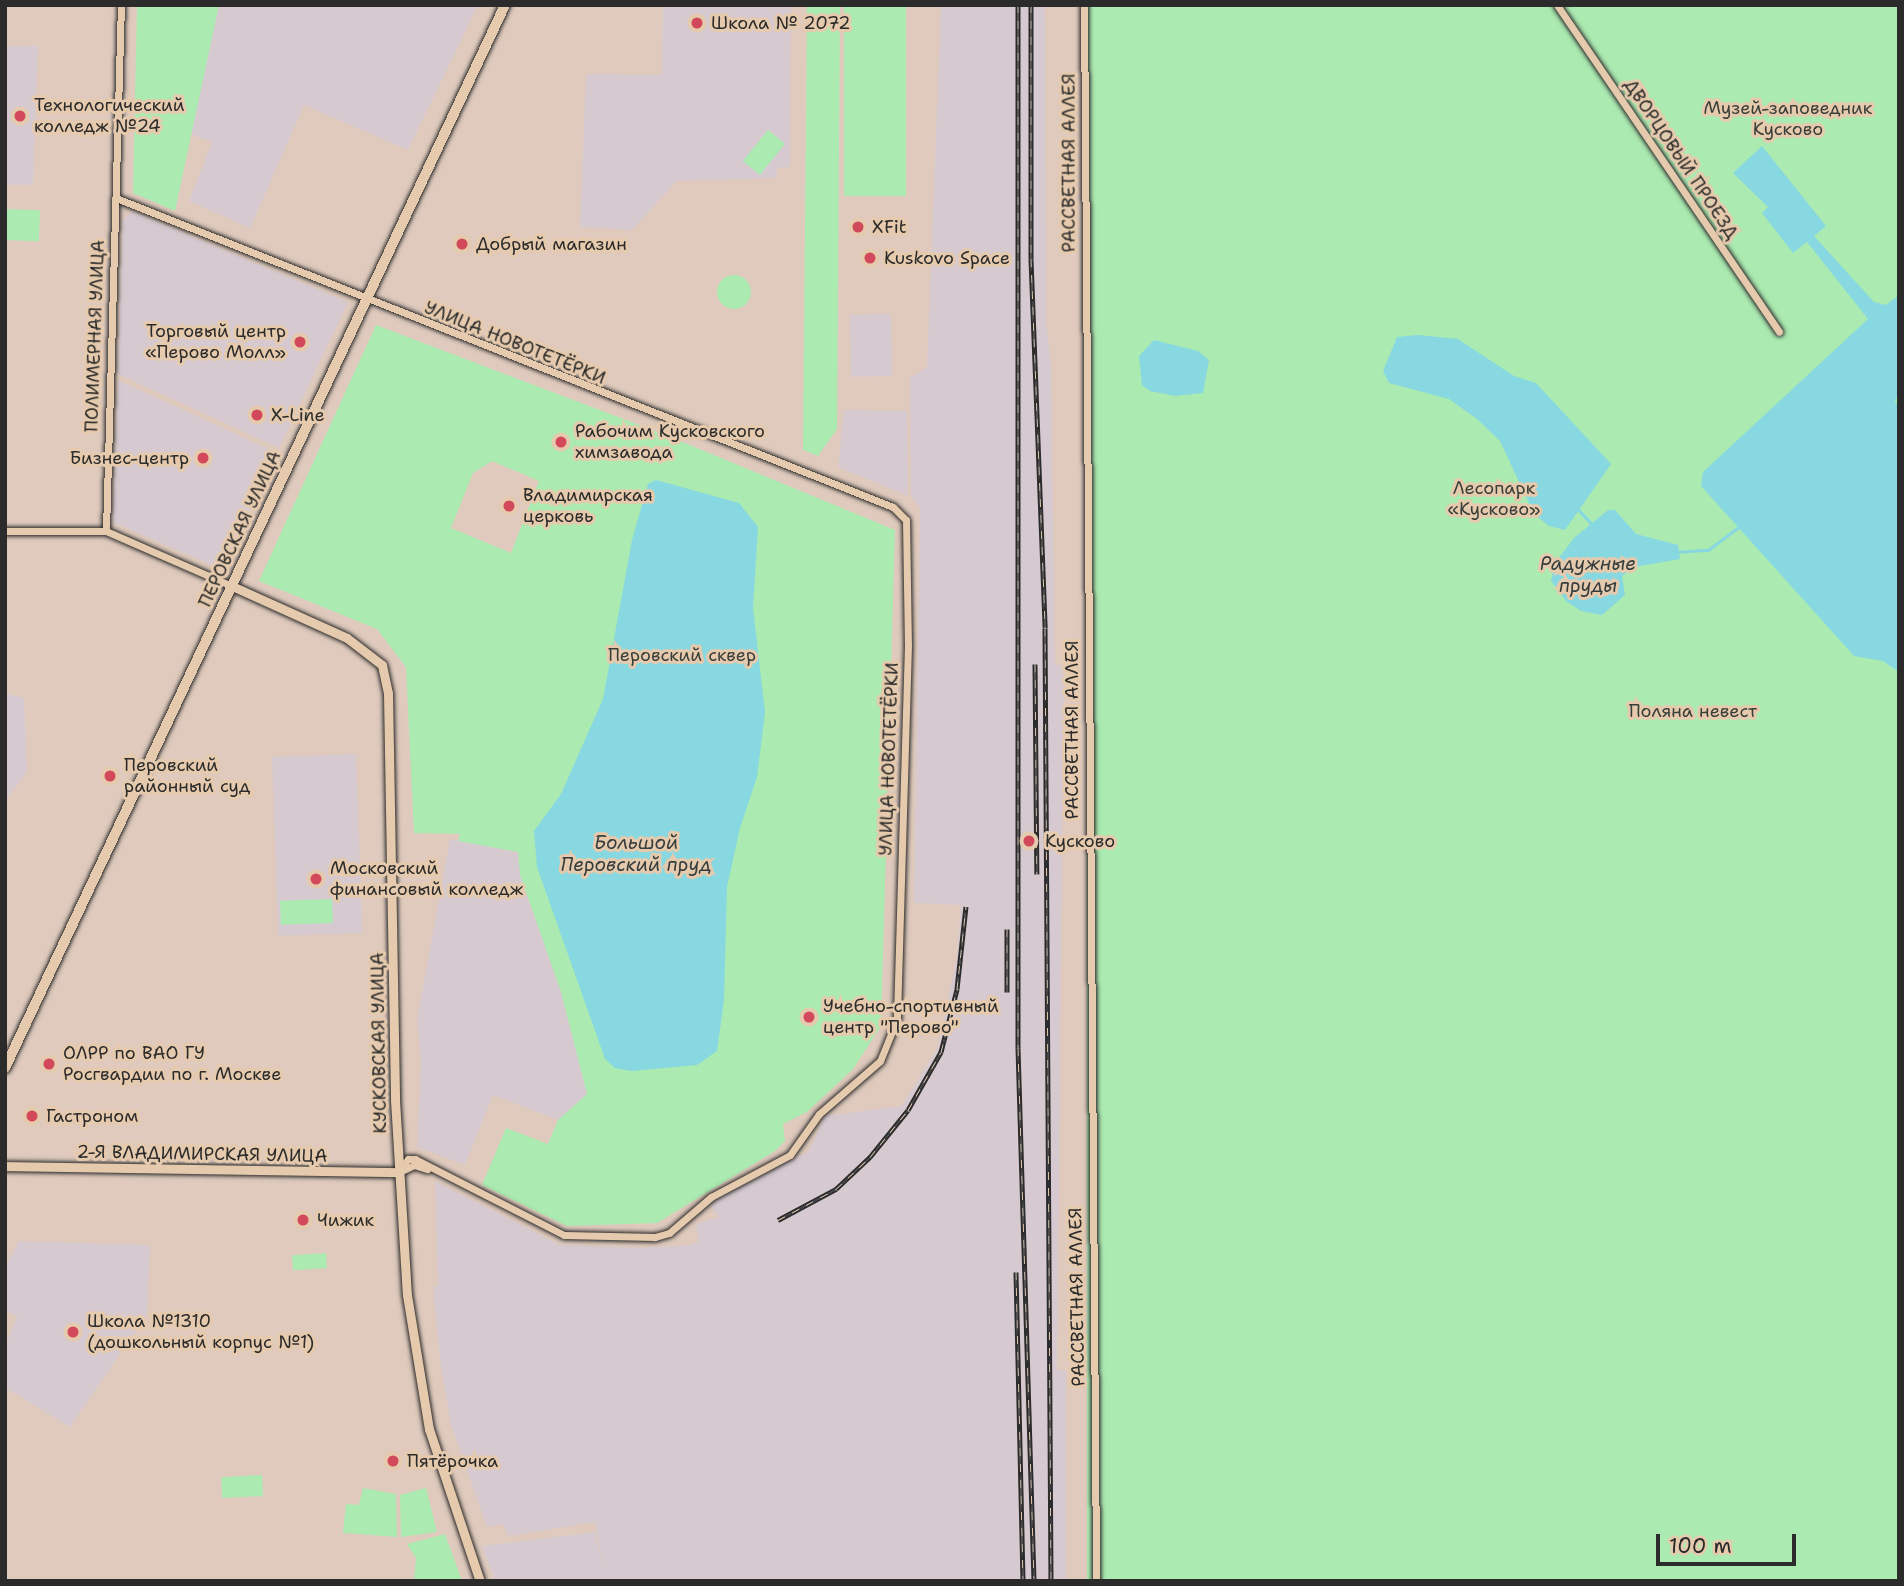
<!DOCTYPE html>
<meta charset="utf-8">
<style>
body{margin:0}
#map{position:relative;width:1904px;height:1586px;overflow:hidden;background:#dfcabd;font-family:"Shantell Sans",sans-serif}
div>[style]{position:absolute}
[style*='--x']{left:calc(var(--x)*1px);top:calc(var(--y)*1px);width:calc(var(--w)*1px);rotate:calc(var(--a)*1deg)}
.built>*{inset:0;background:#d6cad0;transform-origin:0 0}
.green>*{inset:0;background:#abeab1;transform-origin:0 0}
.round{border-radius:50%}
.water>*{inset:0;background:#87d8e0}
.stream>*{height:2.5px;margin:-1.25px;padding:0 1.25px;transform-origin:1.25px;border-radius:1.25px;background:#87d8e0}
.roads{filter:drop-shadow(0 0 2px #2b2b2b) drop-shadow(0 0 2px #2b2b2b)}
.minor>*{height:7px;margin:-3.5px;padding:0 3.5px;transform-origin:3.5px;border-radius:3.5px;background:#e6caad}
.tertiary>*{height:9px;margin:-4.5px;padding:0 4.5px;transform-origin:4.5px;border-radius:4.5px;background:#e6caad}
.secondary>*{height:10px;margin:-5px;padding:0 5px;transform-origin:5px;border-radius:5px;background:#e6caad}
.rail>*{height:5px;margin-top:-2.5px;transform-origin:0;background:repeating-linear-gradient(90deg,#e6caad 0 8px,#2b2b2b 0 16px);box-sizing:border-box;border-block:2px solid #2b2b2b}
.dots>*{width:19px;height:19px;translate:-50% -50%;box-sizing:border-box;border:4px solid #e6caad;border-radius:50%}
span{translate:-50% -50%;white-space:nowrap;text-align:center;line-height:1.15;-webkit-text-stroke:6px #e6caad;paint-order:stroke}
.poi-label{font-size:18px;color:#2b2b2b}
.left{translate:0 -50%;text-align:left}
.right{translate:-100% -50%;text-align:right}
.park-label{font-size:18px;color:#383e38}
.street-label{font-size:18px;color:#2b2b2b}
.water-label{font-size:19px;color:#343c3d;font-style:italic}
.frame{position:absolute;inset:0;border:7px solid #2b2b2b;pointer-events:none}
.scale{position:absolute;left:1656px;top:1534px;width:140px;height:32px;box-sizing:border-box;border:4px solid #2b2b2b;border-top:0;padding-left:9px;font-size:21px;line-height:24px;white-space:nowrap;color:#2b2b2b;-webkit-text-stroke:5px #e6caad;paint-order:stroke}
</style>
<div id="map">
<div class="built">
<i style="clip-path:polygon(219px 5px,478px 5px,408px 150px,304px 105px,250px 228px,189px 201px,212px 142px,189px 134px)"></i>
<i style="clip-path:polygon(663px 5px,791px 5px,790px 167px,777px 168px,777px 178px,677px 181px,632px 230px,580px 227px,586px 74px,662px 75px)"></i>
<i style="clip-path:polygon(941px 5px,1045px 5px,1046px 321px,1051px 363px,1055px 665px,1064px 666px,1057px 1370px,1066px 1371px,1066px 1581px,495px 1581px,482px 1546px,595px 1532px,603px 1569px,595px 1522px,509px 1536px,503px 1524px,487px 1527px,451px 1425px,440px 1360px,433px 1287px,438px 1286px,435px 1181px,560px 1245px,642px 1248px,688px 1245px,699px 1241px,696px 1224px,718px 1217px,710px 1203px,809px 1151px,825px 1116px,902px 1106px,938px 1047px,957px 958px,961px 905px,914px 903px,920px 508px,911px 496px,910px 378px,927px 367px)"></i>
<i style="clip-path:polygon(5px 46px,38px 46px,33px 185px,5px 185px)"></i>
<i style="clip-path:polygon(133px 212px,348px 302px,279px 448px,118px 374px,123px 220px)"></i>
<i style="left:891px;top:314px;width:62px;height:41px;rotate:89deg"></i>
<i style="clip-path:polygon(118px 380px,277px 453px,223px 570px,113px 522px)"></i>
<i style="clip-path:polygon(844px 410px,907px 411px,908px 496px,838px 467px)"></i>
<i style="clip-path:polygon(5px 693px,24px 698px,27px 772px,5px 801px)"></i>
<i style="left:356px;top:754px;width:179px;height:84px;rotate:88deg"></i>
<i style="clip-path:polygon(450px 839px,518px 852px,520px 875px,561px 992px,587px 1094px,558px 1120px,493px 1095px,465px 1165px,417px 1147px,421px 1061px,417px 1020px)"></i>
<i style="clip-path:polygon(19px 1241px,150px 1245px,147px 1314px,70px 1427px,6px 1388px,5px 1347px,17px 1317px,5px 1310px,5px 1267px)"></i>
</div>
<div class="green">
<i style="clip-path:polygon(137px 5px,219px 5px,175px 211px,133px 193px)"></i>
<i style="clip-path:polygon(807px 5px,840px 5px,837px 429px,818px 456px,803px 450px)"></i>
<i style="left:844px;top:5px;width:62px;height:191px"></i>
<i style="left:1087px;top:5px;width:812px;height:1576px"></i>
<i style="left:768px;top:130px;width:22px;height:40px;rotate:39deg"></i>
<i style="left:5px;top:209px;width:35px;height:31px;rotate:2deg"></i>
<i class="round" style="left:717px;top:275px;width:34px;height:34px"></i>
<i style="clip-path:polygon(evenodd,376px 325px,663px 434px,895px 530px,881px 1026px,853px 1069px,807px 1112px,783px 1124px,785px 1141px,775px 1151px,657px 1223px,567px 1226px,482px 1185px,506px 1128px,548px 1144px,558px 1120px,587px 1094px,561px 992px,520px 875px,518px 852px,458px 841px,460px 834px,414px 833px,406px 667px,377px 629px,259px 581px,376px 325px,492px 461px,539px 481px,511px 553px,451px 528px,473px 473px,492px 461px)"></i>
<i style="left:332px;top:899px;width:24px;height:52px;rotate:88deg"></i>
<i style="left:326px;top:1253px;width:15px;height:34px;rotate:86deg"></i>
<i style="left:262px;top:1475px;width:21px;height:41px;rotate:87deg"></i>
<i style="clip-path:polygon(363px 1488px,396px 1494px,397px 1537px,343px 1533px,346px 1504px,359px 1505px)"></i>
<i style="clip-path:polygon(426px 1488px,437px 1532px,401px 1537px,400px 1495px)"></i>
<i style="clip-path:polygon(445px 1534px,462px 1581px,414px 1581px,416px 1558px,407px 1544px)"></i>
</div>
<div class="water">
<i style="clip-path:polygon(1762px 146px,1826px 226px,1814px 236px,1874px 302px,1886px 305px,1899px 295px,1899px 393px,1895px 401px,1899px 408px,1899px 672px,1883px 661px,1854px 656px,1701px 486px,1703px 472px,1868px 319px,1807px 242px,1793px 253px,1762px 213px,1768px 207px,1733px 173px)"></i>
<i style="clip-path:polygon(1418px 335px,1458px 339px,1514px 376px,1536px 383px,1611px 464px,1565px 530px,1549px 526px,1534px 514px,1500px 441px,1477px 419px,1449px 399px,1389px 383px,1383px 371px,1397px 337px)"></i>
<i style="clip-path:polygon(1154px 340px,1198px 351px,1209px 360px,1203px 393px,1175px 396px,1150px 391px,1142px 385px,1139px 356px)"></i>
<i style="clip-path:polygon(656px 480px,739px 503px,758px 527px,753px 608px,765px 712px,757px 777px,740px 828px,727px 887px,724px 1000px,717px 1051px,697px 1065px,631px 1071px,615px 1068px,605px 1059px,537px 867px,534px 831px,561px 794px,603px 699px,632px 540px,648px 484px)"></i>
<i style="clip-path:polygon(1608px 510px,1615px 510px,1636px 534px,1678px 545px,1680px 559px,1634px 567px,1622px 576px,1625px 595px,1602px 615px,1581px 611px,1566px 601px,1551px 581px,1555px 563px,1574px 538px)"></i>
</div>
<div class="stream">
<i style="--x:1578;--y:509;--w:22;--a:47"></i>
<i style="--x:1676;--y:552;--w:32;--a:-4"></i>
<i style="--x:1708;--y:550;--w:39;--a:-37"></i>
</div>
<div class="roads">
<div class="minor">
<i style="--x:1084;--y:5;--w:1576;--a:89.56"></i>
<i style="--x:1557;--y:5;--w:395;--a:55.8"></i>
<i style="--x:116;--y:198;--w:836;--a:21.69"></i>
<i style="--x:893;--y:507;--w:18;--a:45"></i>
<i style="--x:906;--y:520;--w:125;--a:89.1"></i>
<i style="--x:908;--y:645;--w:374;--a:91.7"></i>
<i style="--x:897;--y:1019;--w:45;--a:112"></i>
<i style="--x:880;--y:1061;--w:81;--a:139"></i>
<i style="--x:819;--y:1114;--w:50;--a:125.3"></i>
<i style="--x:790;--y:1155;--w:89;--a:152"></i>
<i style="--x:711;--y:1197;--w:55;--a:139.4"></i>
<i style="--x:669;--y:1233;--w:15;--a:164"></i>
<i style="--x:655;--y:1237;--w:91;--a:-178.7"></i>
<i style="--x:564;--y:1235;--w:167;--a:-153"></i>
<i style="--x:415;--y:1159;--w:7;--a:180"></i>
<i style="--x:408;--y:1159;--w:15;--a:127"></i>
<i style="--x:5;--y:531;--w:101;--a:0"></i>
<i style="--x:106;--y:531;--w:137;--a:23.6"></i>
<i style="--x:106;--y:531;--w:526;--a:-88.37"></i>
<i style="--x:399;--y:1172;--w:17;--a:-25"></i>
<i style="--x:414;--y:1165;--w:14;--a:17"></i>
</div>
<div class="tertiary">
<i style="--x:232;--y:586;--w:126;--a:24.3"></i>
<i style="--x:347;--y:638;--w:44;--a:37.6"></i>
<i style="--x:382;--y:665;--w:29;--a:78"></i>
<i style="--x:388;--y:693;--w:407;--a:89"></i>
<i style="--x:395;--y:1100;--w:195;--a:86.5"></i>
<i style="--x:407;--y:1295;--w:136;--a:80.7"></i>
<i style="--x:429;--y:1429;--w:160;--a:71.5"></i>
<i style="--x:5;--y:1166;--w:393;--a:0.9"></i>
</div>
<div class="secondary">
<i style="--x:5;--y:1068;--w:1175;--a:-64.81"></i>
</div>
</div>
<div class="rail">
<i style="--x:1018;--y:5;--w:1043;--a:90"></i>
<i style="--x:1018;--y:1048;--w:533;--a:88.28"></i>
<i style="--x:1031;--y:5;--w:254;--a:90"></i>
<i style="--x:1031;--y:259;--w:369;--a:87.8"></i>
<i style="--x:1045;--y:628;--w:953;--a:89.64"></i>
<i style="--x:1035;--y:664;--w:210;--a:89.5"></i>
<i style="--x:1007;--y:929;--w:63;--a:90"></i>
<i style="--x:778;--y:1220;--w:66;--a:-28.1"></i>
<i style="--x:836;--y:1189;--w:47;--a:-43.3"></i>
<i style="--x:870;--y:1157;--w:60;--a:-51"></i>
<i style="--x:908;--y:1110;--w:67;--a:-60.4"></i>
<i style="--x:941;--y:1052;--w:65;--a:-75.7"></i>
<i style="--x:957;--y:989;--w:83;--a:-83.8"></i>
<i style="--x:1016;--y:1272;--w:309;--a:88.7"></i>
</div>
<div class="dots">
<i style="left:697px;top:23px;background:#d1495b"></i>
<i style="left:20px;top:116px;background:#d1495b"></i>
<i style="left:858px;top:227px;background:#d1495b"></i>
<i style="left:462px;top:244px;background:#d1495b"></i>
<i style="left:870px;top:258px;background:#d1495b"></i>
<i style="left:300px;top:342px;background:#d1495b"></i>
<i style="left:257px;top:415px;background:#d1495b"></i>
<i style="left:561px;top:442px;background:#d1495b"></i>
<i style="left:203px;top:458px;background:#d1495b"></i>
<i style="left:509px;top:506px;background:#d1495b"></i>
<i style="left:110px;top:776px;background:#d1495b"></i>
<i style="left:1029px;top:841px;background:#d1495b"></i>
<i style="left:316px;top:879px;background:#d1495b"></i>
<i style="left:809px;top:1017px;background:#d1495b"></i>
<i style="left:49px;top:1064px;background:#d1495b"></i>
<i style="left:32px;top:1116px;background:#d1495b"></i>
<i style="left:303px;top:1220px;background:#d1495b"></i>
<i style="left:73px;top:1332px;background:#d1495b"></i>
<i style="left:393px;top:1461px;background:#d1495b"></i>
</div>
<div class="poi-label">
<span class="left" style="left:711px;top:23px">Школа № 2072</span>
<span class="left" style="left:34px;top:116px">Технологический<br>колледж №24</span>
<span class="left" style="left:872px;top:227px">XFit</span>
<span class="left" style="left:476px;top:244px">Добрый магазин</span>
<span class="left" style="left:884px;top:258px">Kuskovo Space</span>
<span class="right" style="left:286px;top:342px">Торговый центр<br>«Перово Молл»</span>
<span class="left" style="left:271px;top:415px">X-Line</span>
<span class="left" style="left:575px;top:442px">Рабочим Кусковского<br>химзавода</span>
<span class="right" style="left:189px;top:458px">Бизнес-центр</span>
<span class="left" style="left:523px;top:506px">Владимирская<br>церковь</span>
<span class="left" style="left:124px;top:776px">Перовский<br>районный суд</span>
<span class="left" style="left:1045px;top:841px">Кусково</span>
<span class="left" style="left:330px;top:879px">Московский<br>финансовый колледж</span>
<span class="left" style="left:823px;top:1017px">Учебно-спортивный<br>центр "Перово"</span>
<span class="left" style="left:63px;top:1064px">ОЛРР по ВАО ГУ<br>Росгвардии по г. Москве</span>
<span class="left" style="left:46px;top:1116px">Гастроном</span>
<span class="left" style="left:317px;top:1220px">Чижик</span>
<span class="left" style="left:87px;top:1332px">Школа №1310<br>(дошкольный корпус №1)</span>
<span class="left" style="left:407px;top:1461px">Пятёрочка</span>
</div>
<div class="park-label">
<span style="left:1788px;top:119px">Музей-заповедник<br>Кусково</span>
<span style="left:1494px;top:499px">Лесопарк<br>«Кусково»</span>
<span style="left:682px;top:655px">Перовский сквер</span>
<span style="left:1693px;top:711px">Поляна невест</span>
</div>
<div class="street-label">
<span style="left:1681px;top:159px;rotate:56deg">ДВОРЦОВЫЙ ПРОЕЗД</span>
<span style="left:1069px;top:163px;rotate:-90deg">РАССВЕТНАЯ АЛЛЕЯ</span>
<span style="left:95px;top:336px;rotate:-88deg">ПОЛИМЕРНАЯ УЛИЦА</span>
<span style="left:515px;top:343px;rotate:22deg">УЛИЦА НОВОТЕТЁРКИ</span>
<span style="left:240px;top:529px;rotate:-65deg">ПЕРОВСКАЯ УЛИЦА</span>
<span style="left:1072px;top:730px;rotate:-90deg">РАССВЕТНАЯ АЛЛЕЯ</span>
<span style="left:889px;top:759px;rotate:-88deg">УЛИЦА НОВОТЕТЁРКИ</span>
<span style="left:379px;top:1043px;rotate:-91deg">КУСКОВСКАЯ УЛИЦА</span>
<span style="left:202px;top:1154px;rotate:1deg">2-Я ВЛАДИМИРСКАЯ УЛИЦА</span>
<span style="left:1077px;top:1297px;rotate:-91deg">РАССВЕТНАЯ АЛЛЕЯ</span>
</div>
<div class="water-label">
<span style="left:1588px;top:575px">Радужные<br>пруды</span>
<span style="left:636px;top:854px">Большой<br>Перовский пруд</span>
</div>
<div class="frame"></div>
<div class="scale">100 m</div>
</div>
